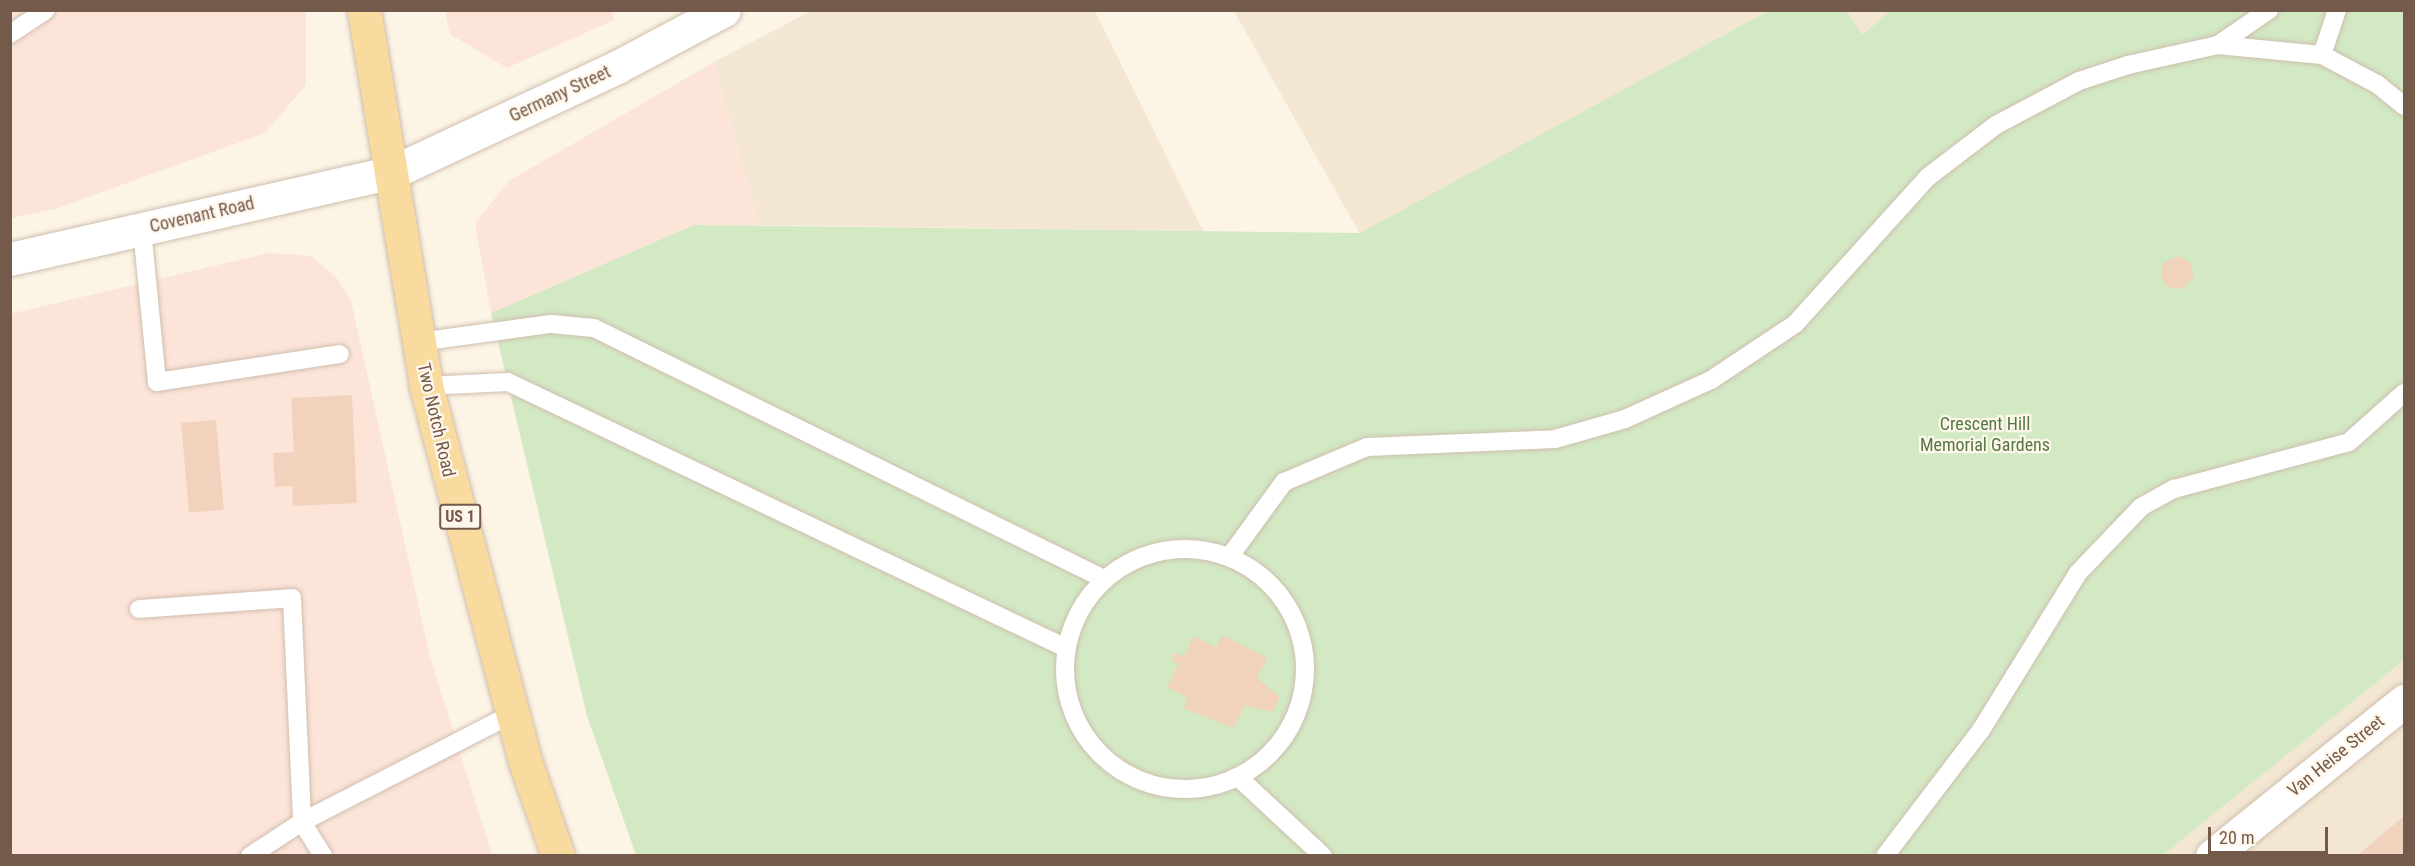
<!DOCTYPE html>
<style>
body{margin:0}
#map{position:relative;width:2415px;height:866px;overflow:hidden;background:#fcf4e5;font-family:"Roboto Condensed",sans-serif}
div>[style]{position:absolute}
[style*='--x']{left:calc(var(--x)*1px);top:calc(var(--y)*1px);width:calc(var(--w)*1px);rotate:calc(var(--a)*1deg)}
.residential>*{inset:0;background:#f3e6d3}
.commercial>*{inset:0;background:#fce4d9}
.green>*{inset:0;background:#d2e9c4}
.building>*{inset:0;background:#f1d3bd;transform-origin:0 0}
.roads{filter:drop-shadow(0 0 2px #cfbeae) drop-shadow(0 0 2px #cfbeae)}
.lane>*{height:18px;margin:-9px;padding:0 9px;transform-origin:9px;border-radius:9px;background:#fff}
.lane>.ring{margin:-9px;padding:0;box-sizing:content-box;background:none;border:18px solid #fff;border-radius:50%}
.street>*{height:33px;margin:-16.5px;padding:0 16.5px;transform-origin:16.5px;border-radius:16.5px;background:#fff}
.secondary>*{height:33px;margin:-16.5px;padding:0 16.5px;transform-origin:16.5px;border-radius:16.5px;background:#fff}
.primary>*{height:33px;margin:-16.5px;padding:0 16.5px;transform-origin:16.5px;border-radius:16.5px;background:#f9da9f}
span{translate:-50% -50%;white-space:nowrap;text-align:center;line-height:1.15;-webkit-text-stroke:4.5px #fff7eb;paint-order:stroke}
.shield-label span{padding:2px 4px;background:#fff7eb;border:2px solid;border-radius:4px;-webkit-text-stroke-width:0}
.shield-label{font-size:16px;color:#745a4a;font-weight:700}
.street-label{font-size:18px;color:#745a4a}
.park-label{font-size:18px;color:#527a42}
.frame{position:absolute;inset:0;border:12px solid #745a4a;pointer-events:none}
.scale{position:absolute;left:2208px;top:827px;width:120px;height:27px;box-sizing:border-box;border:3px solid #745a4a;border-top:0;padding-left:8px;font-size:18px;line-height:21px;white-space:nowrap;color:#745a4a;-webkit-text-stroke:4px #fff7eb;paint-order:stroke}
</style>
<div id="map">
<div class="residential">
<i style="clip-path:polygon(811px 11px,1095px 11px,1203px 231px,759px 225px,714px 62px)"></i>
<i style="clip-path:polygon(1234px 11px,1768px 11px,1360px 234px)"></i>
<i style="clip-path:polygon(1847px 11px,1891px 11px,1861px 35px)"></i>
<i style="clip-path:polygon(2404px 660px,2404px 855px,2163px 855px)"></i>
</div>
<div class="commercial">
<i style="clip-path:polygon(11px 11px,306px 11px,306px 85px,265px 133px,55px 209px,11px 218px)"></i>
<i style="clip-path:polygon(445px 11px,612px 11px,614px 20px,507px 68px,450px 34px)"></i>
<i style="clip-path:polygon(714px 62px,759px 225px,694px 225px,491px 313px,475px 223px,509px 181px)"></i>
<i style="clip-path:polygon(269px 253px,311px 256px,336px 277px,351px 301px,430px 657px,492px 855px,11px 855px,10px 314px)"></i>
</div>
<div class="green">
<i style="clip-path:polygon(1891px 10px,2404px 11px,2404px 660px,2163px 855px,636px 855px,587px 716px,491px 313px,694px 225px,1360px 233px,1768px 11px,1847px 11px,1862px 35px)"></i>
</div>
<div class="building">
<i style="clip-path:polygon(2179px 256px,2190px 262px,2194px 277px,2182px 289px,2169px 288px,2161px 277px,2163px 263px)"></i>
<i style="clip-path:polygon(352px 395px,357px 503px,293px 506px,292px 486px,275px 487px,273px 453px,294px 452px,291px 398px)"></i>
<i style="left:216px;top:420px;width:90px;height:35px;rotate:85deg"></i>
<i style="clip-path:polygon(1222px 635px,1268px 658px,1257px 678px,1280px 697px,1273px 712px,1244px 706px,1234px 728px,1183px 708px,1188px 698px,1167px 687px,1178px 664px,1171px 661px,1175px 652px,1184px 657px,1194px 636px,1216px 648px)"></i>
<i style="clip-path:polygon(2404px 816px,2404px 856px,2357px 856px)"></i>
</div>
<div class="roads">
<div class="lane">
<i style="--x:10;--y:34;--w:43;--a:-33.7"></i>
<i style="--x:2218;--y:45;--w:62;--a:-34.5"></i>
<i style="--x:2322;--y:55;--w:47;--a:-71.6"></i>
<i style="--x:142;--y:229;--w:154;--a:84.4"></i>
<i style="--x:157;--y:382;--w:185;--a:-8.7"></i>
<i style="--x:419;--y:342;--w:133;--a:-7.8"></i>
<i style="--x:551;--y:324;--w:43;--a:5.3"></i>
<i style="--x:594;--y:328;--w:568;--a:26.2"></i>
<i style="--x:426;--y:386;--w:82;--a:-2.8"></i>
<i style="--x:508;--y:382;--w:618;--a:25.49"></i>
<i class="ring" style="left:1065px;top:549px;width:222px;height:222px"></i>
<i style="--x:1230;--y:556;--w:92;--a:-53.9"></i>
<i style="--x:1284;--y:482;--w:90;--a:-22.9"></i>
<i style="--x:1367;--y:447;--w:188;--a:-2.4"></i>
<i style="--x:1555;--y:439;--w:73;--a:-15.9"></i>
<i style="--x:1625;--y:419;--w:94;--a:-24.4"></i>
<i style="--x:1711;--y:380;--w:101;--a:-33.7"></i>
<i style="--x:1795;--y:324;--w:198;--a:-47.9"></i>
<i style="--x:1928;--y:177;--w:86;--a:-37.4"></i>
<i style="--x:1996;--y:125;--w:94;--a:-27.9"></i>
<i style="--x:2079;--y:81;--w:52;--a:-18.1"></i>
<i style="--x:2128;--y:65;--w:92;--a:-12.5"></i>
<i style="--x:2218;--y:45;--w:104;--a:5.5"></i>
<i style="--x:2322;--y:55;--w:62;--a:27.8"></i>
<i style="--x:2377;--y:84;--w:35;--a:39"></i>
<i style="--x:139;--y:609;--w:153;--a:-4.1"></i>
<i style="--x:292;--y:598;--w:224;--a:87.4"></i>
<i style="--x:302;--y:822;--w:40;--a:58"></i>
<i style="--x:1238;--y:777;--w:116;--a:42.9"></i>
<i style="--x:250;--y:856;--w:62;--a:-33.2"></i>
<i style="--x:302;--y:822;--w:236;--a:-27.2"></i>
<i style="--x:1885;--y:856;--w:158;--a:-52.7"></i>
<i style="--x:1981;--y:730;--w:185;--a:-58.3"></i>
<i style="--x:2078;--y:573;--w:91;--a:-46.3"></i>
<i style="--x:2141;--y:507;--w:38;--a:-29"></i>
<i style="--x:2174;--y:489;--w:181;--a:-15"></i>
<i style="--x:2349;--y:442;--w:74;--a:-41.7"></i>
</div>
<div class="street">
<i style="--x:2212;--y:856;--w:247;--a:-38.9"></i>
</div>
<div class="secondary">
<i style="--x:10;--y:259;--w:393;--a:-12.8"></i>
<i style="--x:393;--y:172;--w:247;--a:-25.1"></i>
<i style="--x:617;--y:67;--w:121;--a:-28"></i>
</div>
<div class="primary">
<i style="--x:364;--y:10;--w:381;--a:80.6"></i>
<i style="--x:426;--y:386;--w:391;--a:75.2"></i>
<i style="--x:526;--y:764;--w:97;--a:70.8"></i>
</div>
</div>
<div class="shield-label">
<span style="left:460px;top:517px">US 1</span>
</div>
<div class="street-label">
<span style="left:560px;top:94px;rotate:-25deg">Germany Street</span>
<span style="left:202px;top:215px;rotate:-13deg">Covenant Road</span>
<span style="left:436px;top:420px;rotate:77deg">Two Notch Road</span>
<span style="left:2336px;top:756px;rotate:-39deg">Van Heise Street</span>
</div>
<div class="park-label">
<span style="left:1985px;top:435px">Crescent Hill<br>Memorial Gardens</span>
</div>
<div class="frame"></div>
<div class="scale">20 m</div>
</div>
